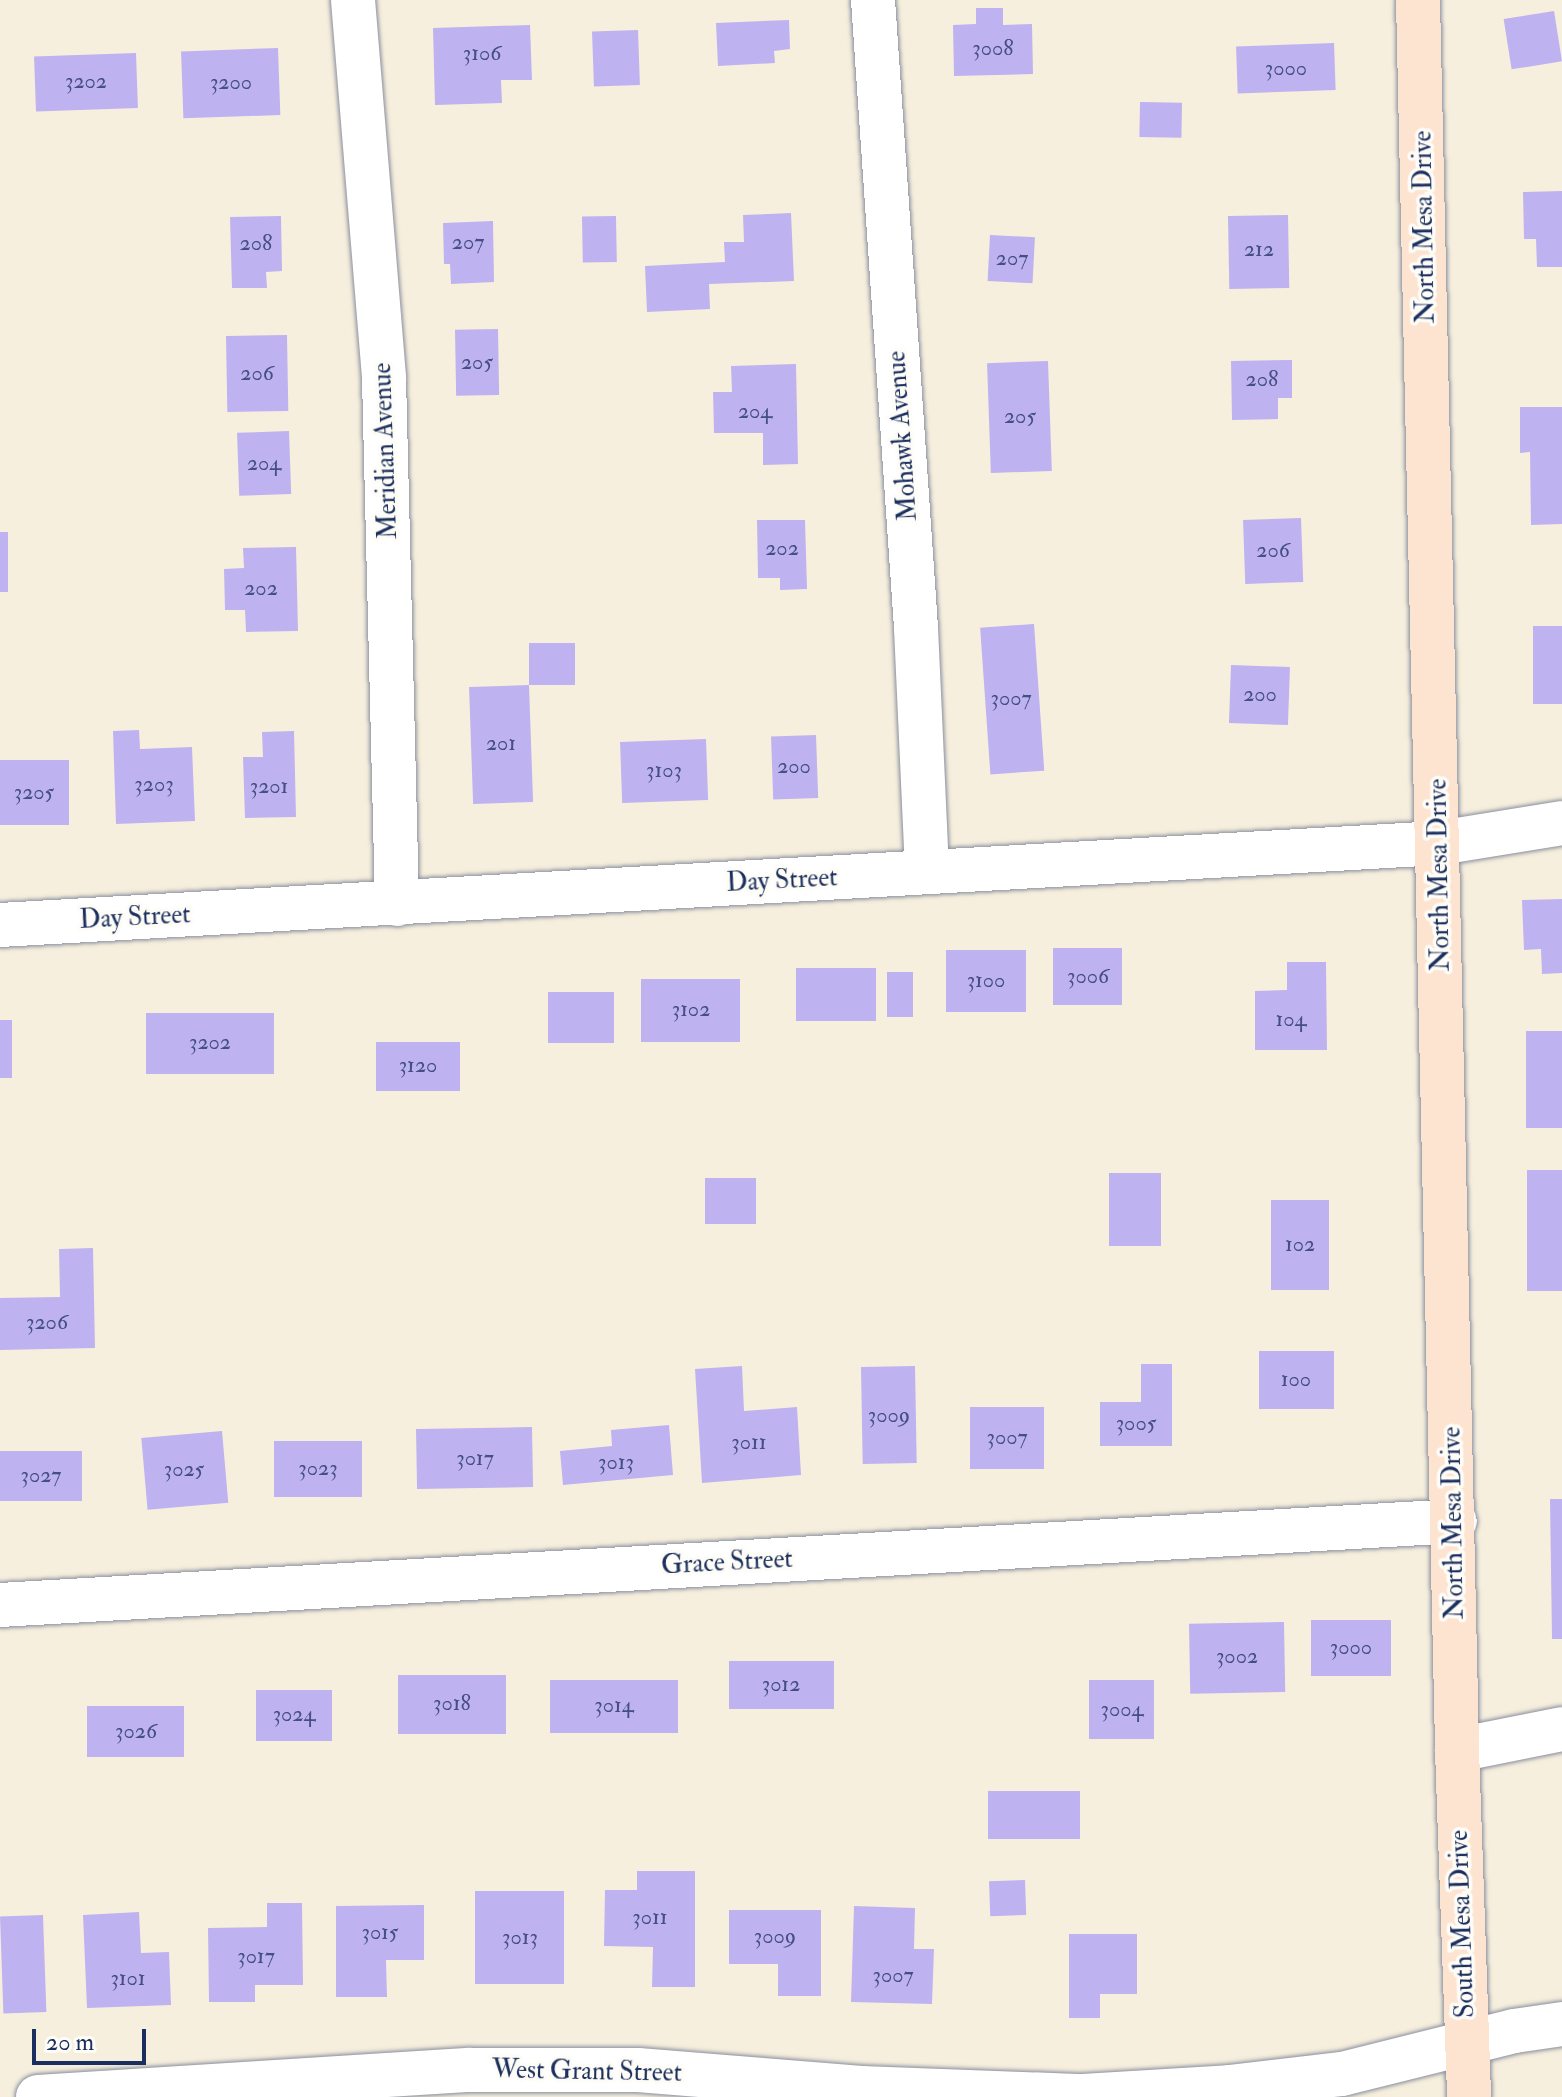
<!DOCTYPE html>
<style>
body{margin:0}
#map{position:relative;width:1562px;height:2097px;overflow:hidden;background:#f7efde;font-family:"IM FELL Double Pica",serif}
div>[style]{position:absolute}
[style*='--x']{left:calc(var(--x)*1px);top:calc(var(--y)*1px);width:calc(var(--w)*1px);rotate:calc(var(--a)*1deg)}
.building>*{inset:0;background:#bfb2f0;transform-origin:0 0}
.roads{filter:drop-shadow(0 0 2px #898f9e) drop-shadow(0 0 2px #898f9e)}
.minor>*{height:44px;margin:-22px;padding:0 22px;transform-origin:22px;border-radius:22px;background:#fff}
.tertiary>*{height:44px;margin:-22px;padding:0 22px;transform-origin:22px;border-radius:22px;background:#fff}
.secondary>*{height:44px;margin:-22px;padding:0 22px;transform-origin:22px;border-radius:22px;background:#fde4d1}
span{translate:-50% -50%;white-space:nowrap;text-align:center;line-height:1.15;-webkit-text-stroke:7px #fdfcf7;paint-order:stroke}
.number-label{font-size:22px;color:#445082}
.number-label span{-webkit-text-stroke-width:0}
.street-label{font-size:26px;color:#1b2f5e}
.scale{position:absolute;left:32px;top:2029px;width:114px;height:36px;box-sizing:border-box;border:4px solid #1b2f5e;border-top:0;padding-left:10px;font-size:24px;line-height:28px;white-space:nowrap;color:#1b2f5e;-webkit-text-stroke:6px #fdfcf7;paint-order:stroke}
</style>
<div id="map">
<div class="building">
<i style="clip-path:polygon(976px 8px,1003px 8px,1003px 25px,1032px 24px,1033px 74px,954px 76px,953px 25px,976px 24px)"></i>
<i style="left:1554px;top:11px;width:51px;height:51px;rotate:81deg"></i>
<i style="clip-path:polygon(789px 20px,790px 49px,774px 51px,775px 63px,718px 66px,716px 23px)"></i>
<i style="clip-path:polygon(530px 25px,532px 80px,501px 80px,502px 103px,435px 105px,433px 28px)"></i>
<i style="left:638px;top:30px;width:55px;height:46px;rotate:88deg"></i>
<i style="left:1334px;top:43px;width:47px;height:98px;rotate:88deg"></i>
<i style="left:278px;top:48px;width:67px;height:97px;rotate:88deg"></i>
<i style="left:136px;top:53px;width:55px;height:102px;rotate:88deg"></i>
<i style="left:1140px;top:102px;width:42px;height:35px;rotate:1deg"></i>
<i style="clip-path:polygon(1562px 191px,1562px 267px,1537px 267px,1536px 239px,1524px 239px,1523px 192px)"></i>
<i style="clip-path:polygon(791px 213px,794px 281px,709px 284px,710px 309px,647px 312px,645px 266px,725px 262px,724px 242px,744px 242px,743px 215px)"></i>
<i style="left:1288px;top:215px;width:73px;height:60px;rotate:89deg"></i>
<i style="clip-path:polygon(281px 216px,282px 271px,266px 272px,267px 288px,232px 288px,230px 217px)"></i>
<i style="left:616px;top:216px;width:46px;height:34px;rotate:89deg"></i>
<i style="clip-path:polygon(493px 221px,494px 282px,451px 284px,450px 264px,444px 264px,443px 223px)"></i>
<i style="left:990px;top:235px;width:45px;height:46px;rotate:3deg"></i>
<i style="left:498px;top:329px;width:66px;height:43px;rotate:89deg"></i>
<i style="left:287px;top:335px;width:76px;height:61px;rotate:89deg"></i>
<i style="clip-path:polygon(1292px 360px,1292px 398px,1278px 398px,1278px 419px,1232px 420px,1231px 361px)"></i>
<i style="left:1048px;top:361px;width:110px;height:61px;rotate:88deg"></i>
<i style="clip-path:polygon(796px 364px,798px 464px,763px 465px,763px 433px,714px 433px,713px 392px,732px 392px,731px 366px)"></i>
<i style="clip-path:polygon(1520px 407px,1562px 407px,1562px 524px,1531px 525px,1530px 452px,1520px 453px)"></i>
<i style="left:289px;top:431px;width:63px;height:52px;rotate:88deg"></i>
<i style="left:1301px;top:518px;width:64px;height:58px;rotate:88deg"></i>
<i style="clip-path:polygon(757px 520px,805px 520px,807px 589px,780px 590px,780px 578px,758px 578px)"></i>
<i style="left:0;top:532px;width:8px;height:60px"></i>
<i style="clip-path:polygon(296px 547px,298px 631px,246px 632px,245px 610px,225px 610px,224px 569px,244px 568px,243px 548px)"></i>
<i style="left:1034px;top:624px;width:147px;height:54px;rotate:86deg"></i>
<i style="left:1562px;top:626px;width:78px;height:29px;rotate:90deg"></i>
<i style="left:529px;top:643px;width:46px;height:42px"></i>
<i style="left:1231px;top:665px;width:59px;height:58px;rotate:2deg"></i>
<i style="left:529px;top:685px;width:117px;height:60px;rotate:88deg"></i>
<i style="clip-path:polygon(139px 730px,140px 749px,192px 747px,195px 821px,116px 824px,113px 731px)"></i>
<i style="clip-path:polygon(294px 731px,296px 817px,245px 818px,243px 757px,263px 757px,262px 732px)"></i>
<i style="left:816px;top:735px;width:63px;height:45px;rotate:88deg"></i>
<i style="left:706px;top:739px;width:61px;height:86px;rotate:88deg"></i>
<i style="left:0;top:760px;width:69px;height:65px"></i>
<i style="clip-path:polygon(1562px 899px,1562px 973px,1542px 974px,1541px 949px,1524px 950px,1522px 900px)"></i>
<i style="left:1053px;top:948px;width:69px;height:57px"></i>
<i style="left:946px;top:950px;width:80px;height:62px"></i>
<i style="clip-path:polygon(1287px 962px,1326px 962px,1327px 1050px,1255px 1050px,1255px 991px,1287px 990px)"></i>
<i style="left:796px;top:968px;width:80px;height:53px"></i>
<i style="left:887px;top:972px;width:26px;height:45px"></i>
<i style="left:641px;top:979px;width:99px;height:63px"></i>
<i style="left:548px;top:992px;width:66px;height:51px"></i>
<i style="left:146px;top:1013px;width:128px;height:61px"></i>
<i style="left:0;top:1020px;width:12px;height:58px"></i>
<i style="left:1562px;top:1031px;width:97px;height:36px;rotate:90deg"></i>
<i style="left:376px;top:1042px;width:84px;height:49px"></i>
<i style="left:1562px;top:1170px;width:121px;height:35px;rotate:90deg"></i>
<i style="left:1109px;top:1173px;width:52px;height:73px"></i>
<i style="left:705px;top:1178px;width:51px;height:46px"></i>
<i style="left:1271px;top:1200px;width:58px;height:90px"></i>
<i style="clip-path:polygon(93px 1248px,95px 1348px,0 1350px,0 1298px,60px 1297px,59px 1249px)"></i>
<i style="left:1259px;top:1351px;width:75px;height:58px"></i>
<i style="clip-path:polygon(1141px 1364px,1172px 1364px,1172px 1446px,1100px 1446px,1100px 1402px,1141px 1402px)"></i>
<i style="clip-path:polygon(742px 1366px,744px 1411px,797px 1407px,801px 1475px,702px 1483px,695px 1369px)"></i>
<i style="left:915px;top:1366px;width:97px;height:54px;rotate:89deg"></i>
<i style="left:970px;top:1407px;width:74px;height:62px"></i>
<i style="clip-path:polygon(669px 1425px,673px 1475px,563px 1485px,560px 1451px,612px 1446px,611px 1430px)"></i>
<i style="left:532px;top:1427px;width:60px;height:116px;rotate:89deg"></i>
<i style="left:222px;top:1431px;width:72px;height:81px;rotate:85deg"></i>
<i style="left:274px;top:1441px;width:88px;height:56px"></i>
<i style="left:0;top:1451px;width:82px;height:50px"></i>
<i style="clip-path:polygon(1550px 1499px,1562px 1499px,1562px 1639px,1552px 1639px)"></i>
<i style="left:1311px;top:1620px;width:80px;height:56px"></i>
<i style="left:1284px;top:1622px;width:70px;height:95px;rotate:89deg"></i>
<i style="left:729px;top:1661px;width:105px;height:48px"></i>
<i style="left:398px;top:1675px;width:108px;height:59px"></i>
<i style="left:550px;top:1680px;width:128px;height:53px"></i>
<i style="left:1089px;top:1680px;width:65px;height:59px"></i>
<i style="left:256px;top:1690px;width:76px;height:51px"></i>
<i style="left:87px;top:1706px;width:97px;height:51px"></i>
<i style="left:988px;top:1791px;width:92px;height:48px"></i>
<i style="clip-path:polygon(637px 1871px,695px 1871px,695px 1987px,652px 1987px,653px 1947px,604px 1946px,605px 1890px,637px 1890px)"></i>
<i style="left:1025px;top:1880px;width:35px;height:36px;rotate:88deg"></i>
<i style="left:475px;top:1891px;width:89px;height:93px"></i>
<i style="clip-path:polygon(267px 1903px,302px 1903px,303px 1985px,255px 1985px,255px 2002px,209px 2002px,208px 1928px,267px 1927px)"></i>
<i style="clip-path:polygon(424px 1905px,424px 1960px,386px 1960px,387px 1997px,336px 1997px,336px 1906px)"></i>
<i style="clip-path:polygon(854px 1906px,915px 1908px,914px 1949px,934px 1949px,932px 2004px,851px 2002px)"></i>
<i style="clip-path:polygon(729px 1910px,821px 1910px,821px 1996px,778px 1996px,778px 1964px,729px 1964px)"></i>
<i style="clip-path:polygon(139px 1912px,141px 1953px,169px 1952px,171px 2005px,87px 2008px,83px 1915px)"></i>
<i style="left:43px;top:1915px;width:97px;height:43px;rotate:88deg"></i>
<i style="clip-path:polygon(1069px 1934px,1137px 1934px,1137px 1994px,1100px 1994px,1100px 2018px,1069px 2018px)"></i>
</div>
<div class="roads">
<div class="minor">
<i style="--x:353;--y:0;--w:379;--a:85.3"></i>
<i style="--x:384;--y:378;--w:526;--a:88.58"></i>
<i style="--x:873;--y:0;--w:629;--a:86.08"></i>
<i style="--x:916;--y:628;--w:244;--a:87.4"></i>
<i style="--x:0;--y:925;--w:1441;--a:-3.26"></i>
<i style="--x:1439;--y:843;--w:125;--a:-9.2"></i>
<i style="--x:0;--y:1605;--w:1457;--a:-3.3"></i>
<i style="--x:38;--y:2097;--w:433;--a:-3.6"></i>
<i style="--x:470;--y:2070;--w:168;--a:0"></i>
<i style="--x:638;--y:2070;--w:224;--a:4.6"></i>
<i style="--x:861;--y:2088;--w:222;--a:2.1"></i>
<i style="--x:1083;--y:2096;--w:146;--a:-3.5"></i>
<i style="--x:1229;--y:2087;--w:114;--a:-6.6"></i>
<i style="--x:1342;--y:2074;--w:177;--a:-14"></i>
<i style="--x:1514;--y:2031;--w:49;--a:-8.3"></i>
</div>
<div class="tertiary">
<i style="--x:1457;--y:1750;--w:107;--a:-11.3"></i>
</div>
<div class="secondary">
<i style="--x:1418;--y:0;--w:1750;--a:88.72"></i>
<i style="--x:1457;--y:1750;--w:347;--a:88"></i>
</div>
</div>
<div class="number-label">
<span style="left:993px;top:49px">3008</span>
<span style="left:482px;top:54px">3106</span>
<span style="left:1286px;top:69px">3000</span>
<span style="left:86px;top:82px">3202</span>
<span style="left:231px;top:83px">3200</span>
<span style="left:468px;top:243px">207</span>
<span style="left:256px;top:244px">208</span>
<span style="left:1259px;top:250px">212</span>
<span style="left:1012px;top:259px">207</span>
<span style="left:477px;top:363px">205</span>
<span style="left:257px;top:374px">206</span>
<span style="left:1262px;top:380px">208</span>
<span style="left:755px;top:412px">204</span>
<span style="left:1020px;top:417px">205</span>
<span style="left:264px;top:464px">204</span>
<span style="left:782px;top:549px">202</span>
<span style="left:1273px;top:551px">206</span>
<span style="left:261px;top:589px">202</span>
<span style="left:1260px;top:695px">200</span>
<span style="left:1011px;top:699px">3007</span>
<span style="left:501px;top:744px">201</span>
<span style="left:794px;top:767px">200</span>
<span style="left:664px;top:771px">3103</span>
<span style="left:154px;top:785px">3203</span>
<span style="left:269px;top:787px">3201</span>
<span style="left:34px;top:793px">3205</span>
<span style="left:1088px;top:977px">3006</span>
<span style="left:986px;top:981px">3100</span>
<span style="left:691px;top:1010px">3102</span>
<span style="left:1291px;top:1020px">104</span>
<span style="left:210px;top:1043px">3202</span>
<span style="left:418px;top:1066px">3120</span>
<span style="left:1300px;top:1245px">102</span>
<span style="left:47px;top:1323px">3206</span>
<span style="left:1296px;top:1380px">100</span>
<span style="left:889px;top:1416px">3009</span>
<span style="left:1136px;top:1424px">3005</span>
<span style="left:1007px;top:1438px">3007</span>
<span style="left:749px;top:1443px">3011</span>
<span style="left:475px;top:1459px">3017</span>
<span style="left:616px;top:1463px">3013</span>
<span style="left:318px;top:1469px">3023</span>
<span style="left:184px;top:1470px">3025</span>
<span style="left:41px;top:1476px">3027</span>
<span style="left:1351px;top:1648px">3000</span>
<span style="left:1237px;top:1657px">3002</span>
<span style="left:781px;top:1685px">3012</span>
<span style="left:452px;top:1704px">3018</span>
<span style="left:614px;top:1706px">3014</span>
<span style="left:1122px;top:1710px">3004</span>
<span style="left:294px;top:1715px">3024</span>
<span style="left:136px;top:1732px">3026</span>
<span style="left:650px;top:1918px">3011</span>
<span style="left:380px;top:1933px">3015</span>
<span style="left:775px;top:1937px">3009</span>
<span style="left:520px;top:1938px">3013</span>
<span style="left:256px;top:1957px">3017</span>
<span style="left:893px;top:1976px">3007</span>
<span style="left:128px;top:1979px">3101</span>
</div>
<div class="street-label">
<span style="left:1425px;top:227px;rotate:-91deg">North Mesa Drive</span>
<span style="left:903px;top:436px;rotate:-94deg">Mohawk Avenue</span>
<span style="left:386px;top:451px;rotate:-92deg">Meridian Avenue</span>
<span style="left:1440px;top:875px;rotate:-91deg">North Mesa Drive</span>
<span style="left:782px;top:881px;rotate:-3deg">Day Street</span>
<span style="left:135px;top:918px;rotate:-3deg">Day Street</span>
<span style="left:1454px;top:1523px;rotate:-91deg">North Mesa Drive</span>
<span style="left:727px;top:1563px;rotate:-3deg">Grace Street</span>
<span style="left:1463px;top:1924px;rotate:-92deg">South Mesa Drive</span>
<span style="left:587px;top:2072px;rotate:1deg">West Grant Street</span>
</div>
<div class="scale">20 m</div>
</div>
